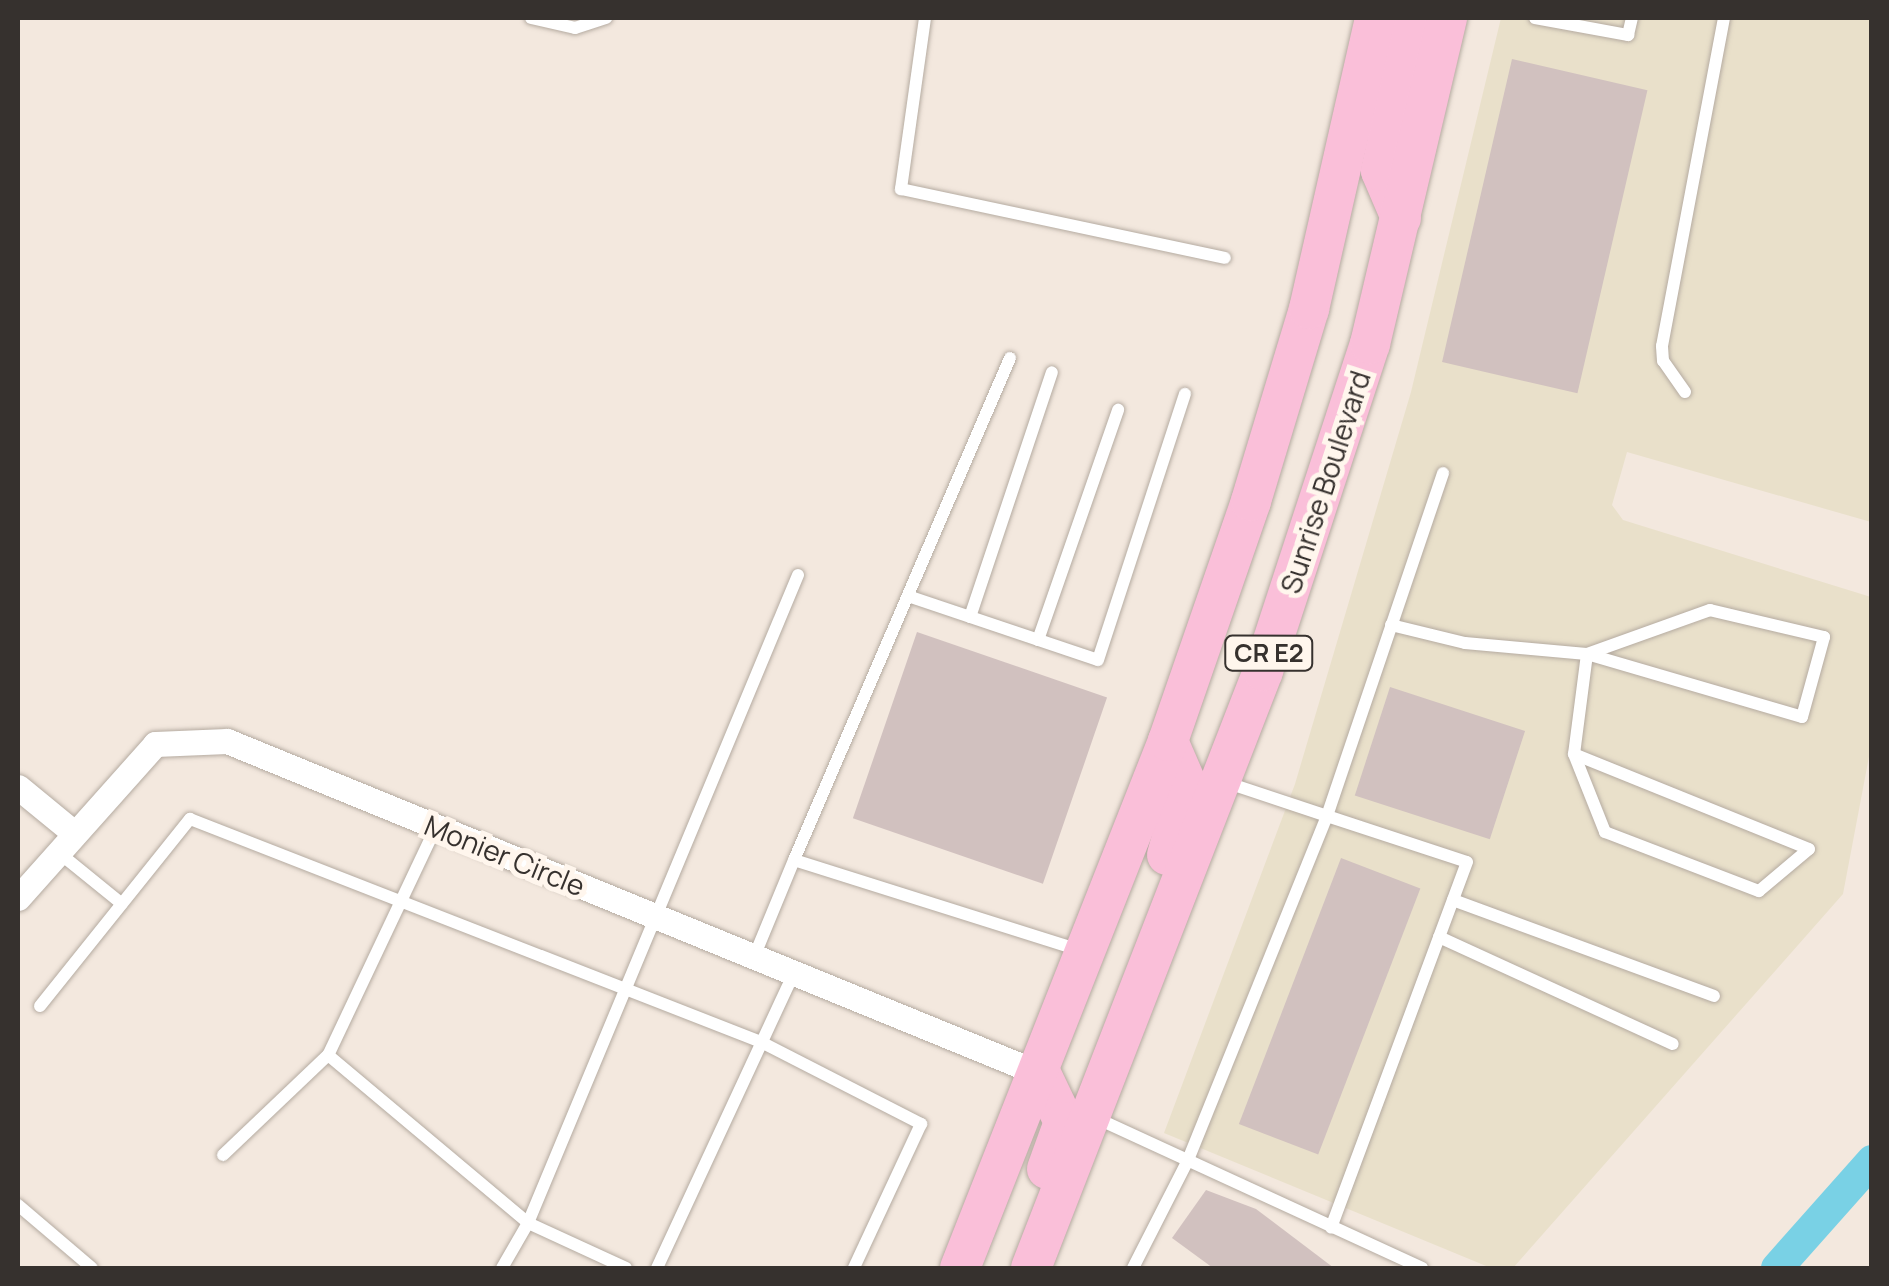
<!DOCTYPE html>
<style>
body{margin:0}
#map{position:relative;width:1889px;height:1286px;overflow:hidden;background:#f3e8de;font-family:Manrope,sans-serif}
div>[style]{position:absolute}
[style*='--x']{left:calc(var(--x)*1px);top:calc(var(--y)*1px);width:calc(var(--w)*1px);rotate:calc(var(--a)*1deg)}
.industrial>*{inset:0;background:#e9e0ca}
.canal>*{height:32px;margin:-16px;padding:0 16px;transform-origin:16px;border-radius:16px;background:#79d1e5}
.building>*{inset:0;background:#d1c1bf;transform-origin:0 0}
.roads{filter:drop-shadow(0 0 2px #b5aba1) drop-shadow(0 0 2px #b5aba1)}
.lane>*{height:12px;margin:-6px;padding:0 6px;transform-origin:6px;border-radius:6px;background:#fff}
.street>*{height:25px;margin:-12.5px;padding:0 12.5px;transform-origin:12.5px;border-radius:12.5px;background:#fff}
.primary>*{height:40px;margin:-20px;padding:0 20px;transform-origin:20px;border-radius:20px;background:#fabfd9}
span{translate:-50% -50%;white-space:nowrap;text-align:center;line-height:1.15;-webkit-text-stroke:10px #fff6ed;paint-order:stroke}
.shield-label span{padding:2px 8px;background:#fff6ed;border:2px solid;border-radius:8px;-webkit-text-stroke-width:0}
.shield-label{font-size:25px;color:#36312e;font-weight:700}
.street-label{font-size:28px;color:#36312e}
.frame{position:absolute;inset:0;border:20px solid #36312e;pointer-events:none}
</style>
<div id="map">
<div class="industrial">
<i style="clip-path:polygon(1501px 18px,1871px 18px,1871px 522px,1627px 452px,1612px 505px,1623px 520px,1871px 597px,1871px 746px,1843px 894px,1513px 1268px,1491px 1268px,1164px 1133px,1295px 784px,1411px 392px)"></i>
</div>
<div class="canal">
<i style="--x:1777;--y:1268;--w:143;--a:-48.4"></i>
</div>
<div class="building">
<i style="left:1512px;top:59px;width:139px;height:311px;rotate:13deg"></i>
<i style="left:917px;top:632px;width:201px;height:197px;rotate:19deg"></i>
<i style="left:1390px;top:687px;width:142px;height:114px;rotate:18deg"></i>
<i style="left:1341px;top:858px;width:85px;height:285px;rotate:21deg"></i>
<i style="clip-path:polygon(1206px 1190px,1256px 1209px,1334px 1268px,1213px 1268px,1172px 1238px)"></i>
</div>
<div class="roads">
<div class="lane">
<i style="--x:531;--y:18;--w:45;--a:12.8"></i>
<i style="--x:575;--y:28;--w:33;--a:-18"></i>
<i style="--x:925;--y:18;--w:173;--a:98"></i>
<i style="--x:901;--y:189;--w:331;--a:12"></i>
<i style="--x:1535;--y:18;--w:95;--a:10.4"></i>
<i style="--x:1628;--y:35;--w:17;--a:-77"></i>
<i style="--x:1010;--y:358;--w:546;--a:113.28"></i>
<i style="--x:794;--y:860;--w:300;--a:17.5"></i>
<i style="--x:1685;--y:392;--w:38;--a:-125"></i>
<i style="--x:1663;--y:361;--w:15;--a:-94"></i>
<i style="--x:1662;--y:346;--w:334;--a:-79.3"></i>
<i style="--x:908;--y:596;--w:200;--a:18.6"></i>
<i style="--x:1098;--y:660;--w:280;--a:-71.9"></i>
<i style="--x:970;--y:617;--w:258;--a:-71.5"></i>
<i style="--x:1391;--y:625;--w:76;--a:13.7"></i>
<i style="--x:1465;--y:643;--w:122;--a:5.2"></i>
<i style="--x:1587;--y:654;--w:224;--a:16.3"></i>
<i style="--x:1802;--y:717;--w:83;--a:-74.6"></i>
<i style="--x:1824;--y:637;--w:117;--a:-166.7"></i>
<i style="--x:1710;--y:610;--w:131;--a:160.3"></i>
<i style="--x:1587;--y:654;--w:101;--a:97.4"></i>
<i style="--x:1574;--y:754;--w:84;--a:68.3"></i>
<i style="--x:1605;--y:832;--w:165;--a:21"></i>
<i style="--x:1759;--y:891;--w:65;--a:-40"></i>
<i style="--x:1809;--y:849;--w:253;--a:-158"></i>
<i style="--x:1038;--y:640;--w:244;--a:-70.8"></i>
<i style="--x:1225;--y:782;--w:108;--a:18.4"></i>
<i style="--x:1327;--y:816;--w:362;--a:-71.3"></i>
<i style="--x:436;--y:827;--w:252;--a:115.3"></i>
<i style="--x:328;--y:1055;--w:261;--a:40"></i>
<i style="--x:528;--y:1223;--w:52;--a:120"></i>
<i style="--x:58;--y:852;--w:82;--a:39.1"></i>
<i style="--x:1453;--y:900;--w:278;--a:20.2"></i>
<i style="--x:1439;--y:937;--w:257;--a:24.6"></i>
<i style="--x:754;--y:957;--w:105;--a:-67.6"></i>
<i style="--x:40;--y:1006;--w:240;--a:-51.3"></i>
<i style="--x:190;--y:819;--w:613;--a:21.33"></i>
<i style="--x:761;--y:1042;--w:180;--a:27.1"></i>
<i style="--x:921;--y:1124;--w:159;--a:115"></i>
<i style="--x:1096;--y:1118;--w:359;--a:24.7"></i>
<i style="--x:223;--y:1155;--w:145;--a:-43.6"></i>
<i style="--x:18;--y:1205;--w:97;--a:40.4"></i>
<i style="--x:626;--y:1268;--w:108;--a:-155.3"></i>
<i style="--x:528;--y:1223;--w:702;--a:-67.38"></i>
<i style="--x:657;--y:1268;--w:325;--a:-65.1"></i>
<i style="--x:1133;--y:1268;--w:121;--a:-63"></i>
<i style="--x:1188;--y:1160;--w:371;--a:-68"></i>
<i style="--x:1327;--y:816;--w:147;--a:18.2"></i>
<i style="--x:1467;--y:862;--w:390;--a:110.4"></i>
</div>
<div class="street">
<i style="--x:18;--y:787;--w:72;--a:39.4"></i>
<i style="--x:18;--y:898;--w:206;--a:-48.3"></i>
<i style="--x:155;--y:744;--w:72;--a:-2.4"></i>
<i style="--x:227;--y:741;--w:879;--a:22.25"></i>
</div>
<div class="primary">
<i style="--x:1401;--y:218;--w:51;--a:-113.1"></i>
<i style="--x:1381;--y:171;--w:157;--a:-77.8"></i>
<i style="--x:1167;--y:855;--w:73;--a:-74.1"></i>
<i style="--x:1187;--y:785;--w:48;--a:-113.4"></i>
<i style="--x:1041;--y:1074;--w:53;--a:64.4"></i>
<i style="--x:1064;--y:1122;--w:50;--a:109.9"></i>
<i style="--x:960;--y:1268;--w:567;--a:-68.46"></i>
<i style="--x:1168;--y:741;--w:254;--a:-70.9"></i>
<i style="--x:1251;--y:501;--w:201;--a:-73.2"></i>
<i style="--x:1309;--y:309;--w:298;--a:-77.2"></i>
<i style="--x:1031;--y:1268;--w:640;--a:-68.76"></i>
<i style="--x:1263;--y:671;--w:344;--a:-71.9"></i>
<i style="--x:1370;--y:344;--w:335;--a:-76.7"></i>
</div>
</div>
<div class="shield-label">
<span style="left:1269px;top:653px">CR E2</span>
</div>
<div class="street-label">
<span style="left:1325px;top:482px;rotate:-72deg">Sunrise Boulevard</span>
<span style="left:505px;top:855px;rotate:22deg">Monier Circle</span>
</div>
<div class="frame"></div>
</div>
